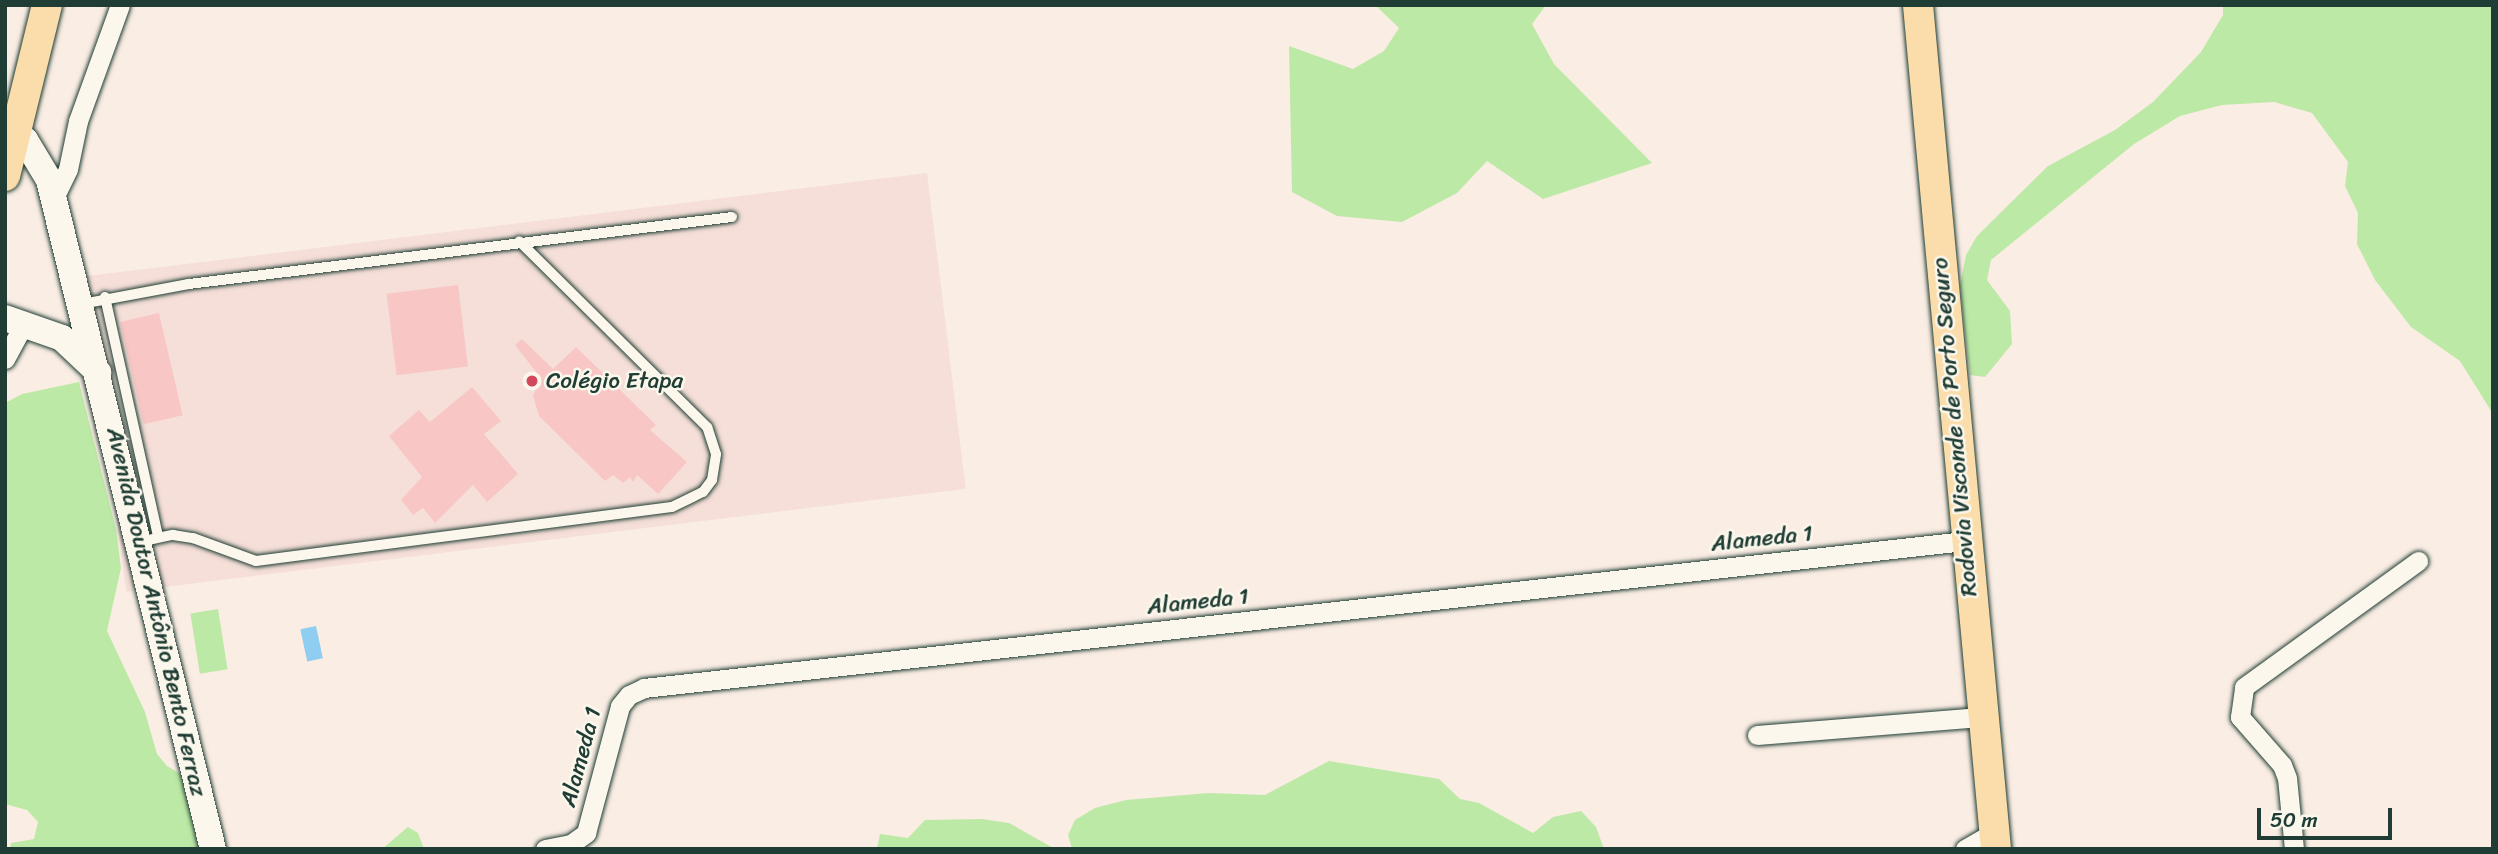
<!DOCTYPE html>
<meta charset="utf-8">
<style>
body{margin:0}
#map{position:relative;width:2498px;height:854px;overflow:hidden;background:#faede4;font-family:Sriracha,sans-serif}
div>[style]{position:absolute}
[style*='--x']{left:calc(var(--x)*1px);top:calc(var(--y)*1px);width:calc(var(--w)*1px);rotate:calc(var(--a)*1deg)}
.built>*{inset:0;background:#f5dfd8;transform-origin:0 0}
.green>*{inset:0;background:#bde9a6;transform-origin:0 0}
.water>*{inset:0;background:#8fcef0;transform-origin:0 0}
.building>*{inset:0;background:#f8c7c5;transform-origin:0 0}
.roads{filter:drop-shadow(0 0 2px #1f3d34) drop-shadow(0 0 2px #1f3d34)}
.service>*{height:10px;margin:-5px;padding:0 5px;transform-origin:5px;border-radius:5px;background:#fbf7ec}
.minor>*{height:19px;margin:-9.5px;padding:0 9.5px;transform-origin:9.5px;border-radius:9.5px;background:#fbf7ec}
.secondary>*{height:26px;margin:-13px;padding:0 13px;transform-origin:13px;border-radius:13px;background:#fbf7ec}
.primary>*{height:30px;margin:-15px;padding:0 15px;transform-origin:15px;border-radius:15px;background:#faddab}
.dots>*{width:19px;height:19px;translate:-50% -50%;box-sizing:border-box;border:4px solid #fbf7ec;border-radius:50%}
span{translate:-50% -50%;white-space:nowrap;text-align:center;line-height:1.15;-webkit-text-stroke:5px #fbf7ec;paint-order:stroke}
.poi-label{font-size:23px;color:#1f3d34}
.left{translate:0 -50%;text-align:left}
.street-label{font-size:23px;color:#1f3d34}
.frame{position:absolute;inset:0;border:7px solid #1f3d34;pointer-events:none}
.scale{position:absolute;left:2257px;top:808px;width:135px;height:32px;box-sizing:border-box;border:4px solid #1f3d34;border-top:0;padding-left:9px;font-size:21px;line-height:24px;white-space:nowrap;color:#1f3d34;-webkit-text-stroke:5px #fbf7ec;paint-order:stroke}
</style>
<div id="map">
<div class="built">
<i style="left:927px;top:173px;width:318px;height:846px;rotate:83deg"></i>
</div>
<div class="green">
<i style="clip-path:polygon(1375px 5px,1546px 5px,1532px 24px,1554px 64px,1652px 163px,1543px 199px,1487px 161px,1457px 193px,1402px 222px,1337px 216px,1292px 192px,1289px 46px,1353px 69px,1384px 51px,1399px 28px)"></i>
<i style="clip-path:polygon(2223px 5px,2493px 5px,2493px 414px,2460px 361px,2411px 327px,2375px 280px,2357px 244px,2358px 213px,2345px 186px,2348px 162px,2312px 113px,2274px 102px,2222px 105px,2180px 116px,2134px 144px,1991px 260px,1987px 280px,2010px 311px,2012px 344px,1985px 377px,1970px 375px,1960px 286px,1966px 255px,1977px 236px,2048px 166px,2115px 130px,2153px 102px,2201px 52px,2223px 15px)"></i>
<i style="clip-path:polygon(79px 382px,116px 529px,121px 568px,107px 631px,145px 712px,157px 754px,167px 766px,193px 781px,211px 849px,10px 849px,11px 843px,34px 839px,38px 822px,27px 810px,5px 804px,5px 403px,22px 394px)"></i>
<i style="left:218px;top:609px;width:61px;height:28px;rotate:81deg"></i>
<i style="clip-path:polygon(1329px 761px,1439px 779px,1460px 799px,1479px 803px,1533px 833px,1553px 817px,1581px 811px,1596px 827px,1604px 849px,1072px 849px,1068px 835px,1075px 820px,1095px 808px,1126px 800px,1209px 793px,1265px 795px)"></i>
<i style="clip-path:polygon(982px 819px,1009px 823px,1055px 849px,877px 849px,880px 834px,908px 838px,925px 820px)"></i>
<i style="clip-path:polygon(408px 827px,418px 833px,424px 849px,382px 849px)"></i>
</div>
<div class="water">
<i style="left:316px;top:626px;width:33px;height:16px;rotate:78deg"></i>
</div>
<div class="building">
<i style="left:458px;top:285px;width:82px;height:72px;rotate:83deg"></i>
<i style="left:159px;top:313px;width:105px;height:40px;rotate:77deg"></i>
<i style="clip-path:polygon(522px 339px,553px 369px,576px 347px,656px 425px,650px 430px,687px 462px,658px 494px,637px 475px,633px 482px,630px 477px,623px 483px,613px 475px,605px 481px,539px 416px,533px 396px,540px 377px,515px 345px)"></i>
<i style="clip-path:polygon(472px 387px,501px 421px,484px 434px,518px 474px,487px 502px,473px 485px,435px 523px,423px 508px,413px 515px,401px 500px,422px 477px,389px 436px,419px 410px,430px 422px)"></i>
</div>
<div class="roads">
<div class="service">
<i style="--x:105;--y:297;--w:246;--a:77.5"></i>
<i style="--x:82;--y:304;--w:109;--a:-10.6"></i>
<i style="--x:189;--y:284;--w:547;--a:-7.03"></i>
<i style="--x:139;--y:542;--w:35;--a:-12"></i>
<i style="--x:173;--y:535;--w:20;--a:9"></i>
<i style="--x:193;--y:538;--w:67;--a:20.1"></i>
<i style="--x:256;--y:561;--w:419;--a:-7.4"></i>
<i style="--x:672;--y:507;--w:34;--a:-26"></i>
<i style="--x:703;--y:492;--w:15;--a:-53"></i>
<i style="--x:712;--y:480;--w:26;--a:-81"></i>
<i style="--x:716;--y:454;--w:28;--a:-108"></i>
<i style="--x:707;--y:427;--w:264;--a:-135.3"></i>
</div>
<div class="minor">
<i style="--x:53;--y:200;--w:34;--a:-64"></i>
<i style="--x:68;--y:169;--w:49;--a:-78.2"></i>
<i style="--x:78;--y:121;--w:123;--a:-70.1"></i>
<i style="--x:5;--y:359;--w:42;--a:-61.6"></i>
<i style="--x:1757;--y:735;--w:227;--a:-4.6"></i>
<i style="--x:545;--y:849;--w:26;--a:-11"></i>
<i style="--x:571;--y:844;--w:19;--a:-36"></i>
<i style="--x:586;--y:833;--w:131;--a:-75"></i>
<i style="--x:620;--y:706;--w:14;--a:-51"></i>
<i style="--x:629;--y:695;--w:17;--a:-25"></i>
<i style="--x:644;--y:688;--w:1328;--a:-6.35"></i>
<i style="--x:1965;--y:849;--w:34;--a:-30"></i>
<i style="--x:2294;--y:849;--w:71;--a:-95.6"></i>
<i style="--x:2287;--y:778;--w:14;--a:-111"></i>
<i style="--x:2282;--y:765;--w:64;--a:-131.2"></i>
<i style="--x:2240;--y:717;--w:30;--a:-82"></i>
<i style="--x:2244;--y:687;--w:215;--a:-35.9"></i>
</div>
<div class="secondary">
<i style="--x:5;--y:124;--w:26;--a:39"></i>
<i style="--x:25;--y:140;--w:47;--a:59"></i>
<i style="--x:49;--y:180;--w:689;--a:76.23"></i>
<i style="--x:5;--y:318;--w:60;--a:19.3"></i>
<i style="--x:62;--y:338;--w:50;--a:43.4"></i>
</div>
<div class="primary">
<i style="--x:1918;--y:5;--w:848;--a:84.72"></i>
<i style="--x:5;--y:176;--w:176;--a:-76.2"></i>
</div>
</div>
<div class="dots">
<i style="left:532px;top:381px;background:#d1495b"></i>
</div>
<div class="poi-label">
<span class="left" style="left:546px;top:381px">Colégio Etapa</span>
</div>
<div class="street-label">
<span style="left:1955px;top:427px;rotate:-95deg">Rodovia Visconde de Porto Seguro</span>
<span style="left:1762px;top:539px;rotate:-6deg">Alameda 1</span>
<span style="left:1198px;top:602px;rotate:-6deg">Alameda 1</span>
<span style="left:156px;top:612px;rotate:77deg">Avenida Doutor Antônio Bento Ferraz</span>
<span style="left:581px;top:757px;rotate:-75deg">Alameda 1</span>
</div>
<div class="frame"></div>
<div class="scale">50 m</div>
</div>
